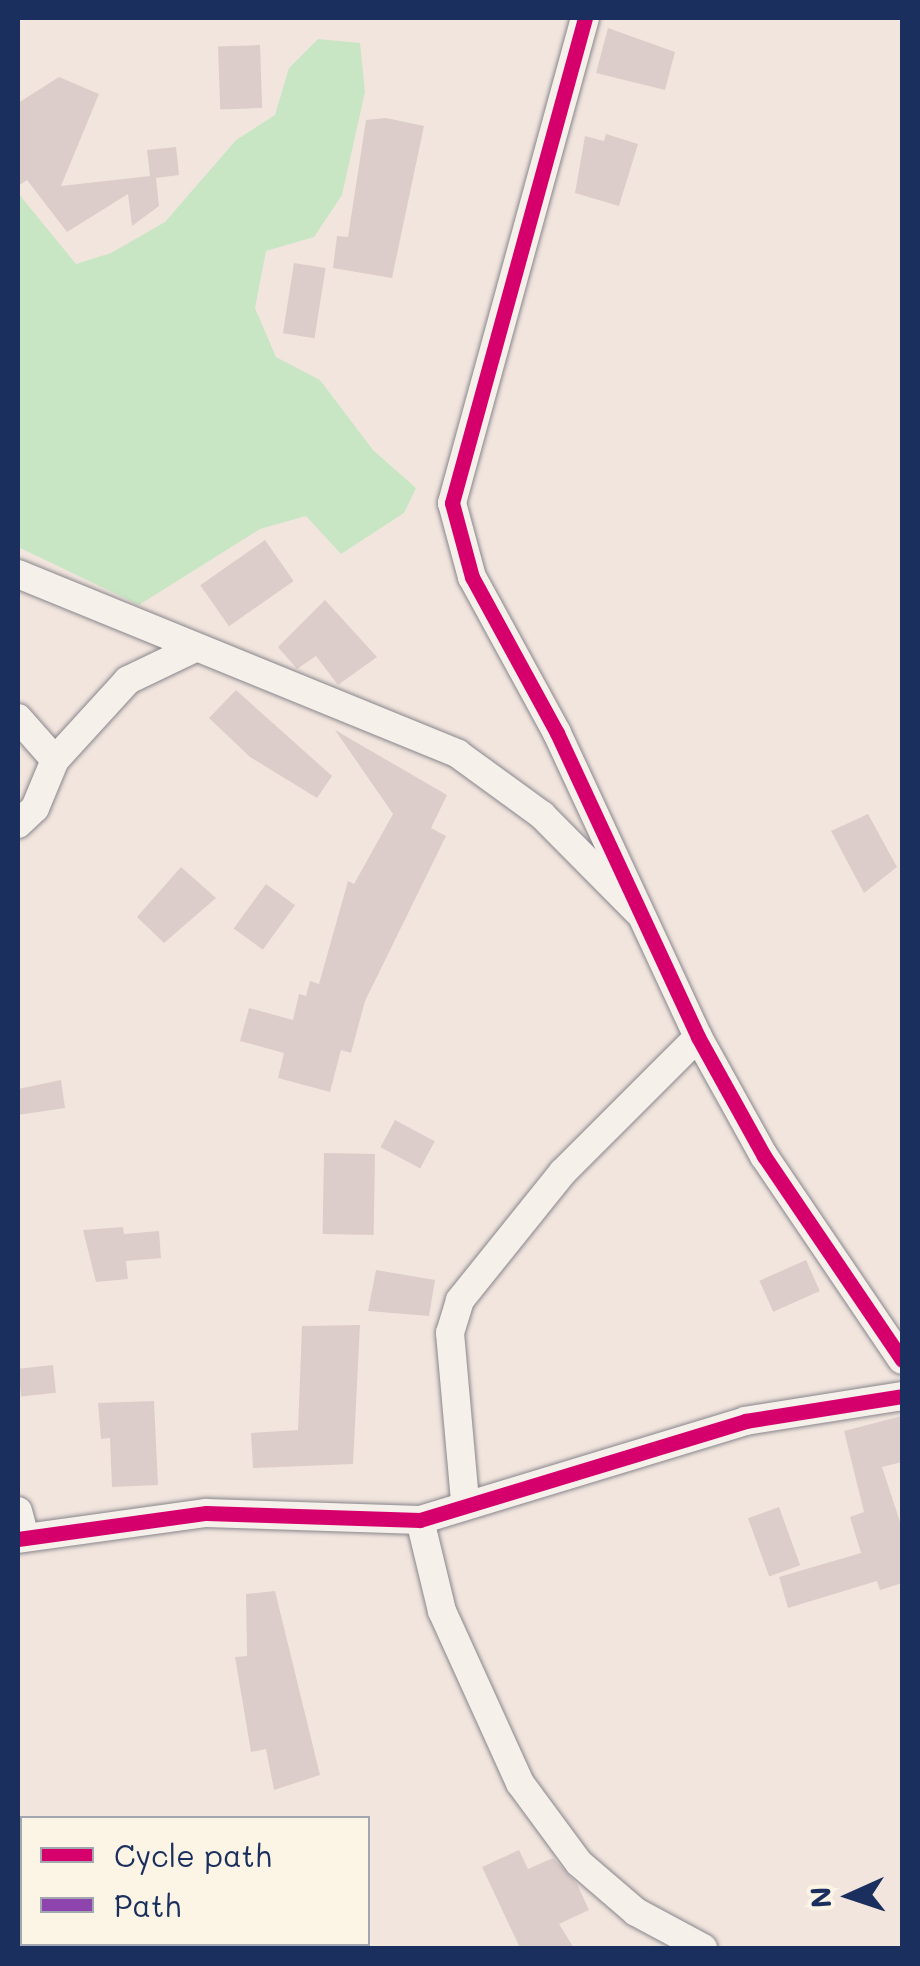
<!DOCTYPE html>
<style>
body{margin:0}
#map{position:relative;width:920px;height:1966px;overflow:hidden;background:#f2e5de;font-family:Mali,sans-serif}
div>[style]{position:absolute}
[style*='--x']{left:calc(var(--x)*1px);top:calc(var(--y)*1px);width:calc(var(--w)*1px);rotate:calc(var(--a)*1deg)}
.green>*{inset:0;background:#c9e6c4}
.building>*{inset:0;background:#dccdcb;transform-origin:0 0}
.roads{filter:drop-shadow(0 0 2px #88868c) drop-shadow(0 0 2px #88868c)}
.minor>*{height:28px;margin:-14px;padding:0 14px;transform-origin:14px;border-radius:14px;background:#f5f0ea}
.quiet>*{height:12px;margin-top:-6px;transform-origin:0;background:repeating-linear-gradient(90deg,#8e44ad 0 25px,transparent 0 37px)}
.cycleway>*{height:15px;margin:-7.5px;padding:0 7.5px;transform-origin:7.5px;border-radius:7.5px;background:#d6006c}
span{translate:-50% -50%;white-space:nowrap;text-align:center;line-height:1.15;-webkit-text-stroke:10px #fcf5e5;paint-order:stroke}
.frame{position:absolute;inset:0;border:20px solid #1b2f5e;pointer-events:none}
.legend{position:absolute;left:20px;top:1816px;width:350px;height:130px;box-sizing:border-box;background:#fcf5e5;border:2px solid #a2a6af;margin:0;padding:12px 18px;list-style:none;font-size:30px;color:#1b2f5e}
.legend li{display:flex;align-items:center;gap:20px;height:50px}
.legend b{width:50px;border:2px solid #a2a6af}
.north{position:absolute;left:800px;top:1846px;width:100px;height:100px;-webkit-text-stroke:8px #fcf5e5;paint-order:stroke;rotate:267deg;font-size:28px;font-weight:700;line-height:40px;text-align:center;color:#1b2f5e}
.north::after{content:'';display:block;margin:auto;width:35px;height:45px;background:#1b2f5e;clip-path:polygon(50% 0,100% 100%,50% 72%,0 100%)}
</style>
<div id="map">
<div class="green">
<i style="clip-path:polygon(318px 39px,360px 43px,365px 92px,342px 195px,314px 237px,266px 251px,255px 308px,276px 357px,320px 380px,373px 450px,416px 488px,404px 513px,341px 554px,306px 516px,260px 529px,139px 605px,18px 547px,18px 193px,76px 264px,111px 253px,165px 222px,236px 140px,275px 115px,289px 68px)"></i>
</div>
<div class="building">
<i style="clip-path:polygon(608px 28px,675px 52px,665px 90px,596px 73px)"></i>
<i style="left:260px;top:45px;width:63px;height:42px;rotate:88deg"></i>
<i style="clip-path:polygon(59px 77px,99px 94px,61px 186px,150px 176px,147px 150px,176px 147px,179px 175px,156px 178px,159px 206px,132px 226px,128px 194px,67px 232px,27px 180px,18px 186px,18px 103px)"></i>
<i style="clip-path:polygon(386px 118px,424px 126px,392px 278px,333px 268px,337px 236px,348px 237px,366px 120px)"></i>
<i style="clip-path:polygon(606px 134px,638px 144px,619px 206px,575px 193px,585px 136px,604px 141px)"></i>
<i style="left:294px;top:263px;width:32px;height:71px;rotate:9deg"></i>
<i style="left:265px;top:540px;width:50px;height:79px;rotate:55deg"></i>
<i style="clip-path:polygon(325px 600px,377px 657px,338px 685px,316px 656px,297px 669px,278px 647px)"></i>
<i style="clip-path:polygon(236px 690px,332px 776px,317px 798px,250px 757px,209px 718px)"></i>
<i style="clip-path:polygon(335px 730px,447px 795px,431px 828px,446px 836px,365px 1001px,351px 1053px,341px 1050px,330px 1092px,278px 1078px,284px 1053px,240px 1041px,249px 1008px,293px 1020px,299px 994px,306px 996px,310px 981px,319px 984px,348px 881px,354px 884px,393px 814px)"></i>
<i style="clip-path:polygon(868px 814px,897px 867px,864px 893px,831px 831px)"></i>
<i style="clip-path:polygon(181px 867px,216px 898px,164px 943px,137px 917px)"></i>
<i style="left:266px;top:884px;width:36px;height:55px;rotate:36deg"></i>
<i style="clip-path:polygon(61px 1080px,65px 1108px,18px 1115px,18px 1089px)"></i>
<i style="left:395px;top:1120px;width:45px;height:31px;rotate:28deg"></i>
<i style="left:324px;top:1153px;width:51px;height:81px;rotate:1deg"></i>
<i style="clip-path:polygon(123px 1227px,124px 1234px,159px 1231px,161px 1258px,126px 1261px,128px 1279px,96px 1282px,83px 1230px)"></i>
<i style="left:806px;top:1260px;width:34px;height:51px;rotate:66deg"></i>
<i style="clip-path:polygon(376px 1270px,435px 1280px,429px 1316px,368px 1311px)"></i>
<i style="clip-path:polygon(360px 1325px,353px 1464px,253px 1468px,251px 1433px,298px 1430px,302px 1326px)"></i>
<i style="left:53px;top:1365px;width:28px;height:35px;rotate:84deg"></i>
<i style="clip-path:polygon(154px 1401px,158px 1485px,112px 1487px,110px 1438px,101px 1439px,98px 1403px)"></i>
<i style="clip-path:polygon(902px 1416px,902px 1462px,882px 1467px,902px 1528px,902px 1583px,880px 1590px,877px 1581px,788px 1608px,779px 1577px,861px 1553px,850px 1517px,864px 1512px,844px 1431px)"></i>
<i style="left:779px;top:1507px;width:62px;height:33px;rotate:70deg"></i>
<i style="clip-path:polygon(275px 1591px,320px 1775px,274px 1790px,266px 1749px,251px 1752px,235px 1657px,247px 1656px,246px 1594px)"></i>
<i style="clip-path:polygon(519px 1850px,528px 1869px,553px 1858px,577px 1884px,589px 1910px,559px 1924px,574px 1948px,520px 1948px,482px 1867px)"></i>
</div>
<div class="roads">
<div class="minor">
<i style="--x:585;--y:18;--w:503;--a:105.34"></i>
<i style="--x:452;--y:503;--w:77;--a:74.9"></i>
<i style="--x:472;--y:577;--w:178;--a:61.4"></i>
<i style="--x:557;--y:733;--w:335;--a:65.1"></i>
<i style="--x:698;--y:1037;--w:136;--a:61"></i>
<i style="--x:764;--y:1156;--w:246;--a:55.9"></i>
<i style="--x:18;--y:574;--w:475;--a:22.2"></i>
<i style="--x:458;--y:754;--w:104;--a:36"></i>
<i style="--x:542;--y:815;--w:136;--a:45.3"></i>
<i style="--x:18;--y:718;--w:56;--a:48.6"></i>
<i style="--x:18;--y:824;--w:23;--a:-43"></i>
<i style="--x:35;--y:808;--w:52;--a:-67.4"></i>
<i style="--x:55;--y:760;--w:108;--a:-47.6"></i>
<i style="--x:128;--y:680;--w:72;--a:-25.5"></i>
<i style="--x:465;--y:1501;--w:169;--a:-95.1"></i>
<i style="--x:450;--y:1333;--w:34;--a:-73"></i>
<i style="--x:460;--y:1300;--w:164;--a:-51.2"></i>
<i style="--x:563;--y:1172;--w:191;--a:-45"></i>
<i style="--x:18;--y:1511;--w:27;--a:75"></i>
<i style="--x:420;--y:1520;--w:94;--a:76.4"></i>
<i style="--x:442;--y:1611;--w:189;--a:65.6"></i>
<i style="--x:520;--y:1783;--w:99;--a:53.6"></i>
<i style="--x:579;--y:1863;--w:75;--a:40.7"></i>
<i style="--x:636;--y:1912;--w:76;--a:28.2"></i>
<i style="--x:18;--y:1539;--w:190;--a:-7.9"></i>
<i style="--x:206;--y:1513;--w:214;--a:1.9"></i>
<i style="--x:420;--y:1520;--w:340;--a:-16.9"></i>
<i style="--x:745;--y:1421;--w:159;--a:-9"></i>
</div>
</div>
<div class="quiet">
<i style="--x:18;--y:1915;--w:4;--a:0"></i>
<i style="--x:140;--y:1948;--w:4;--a:-90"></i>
</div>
<div class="cycleway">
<i style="--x:585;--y:18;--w:503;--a:105.34"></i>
<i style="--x:452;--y:503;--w:77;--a:74.9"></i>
<i style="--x:472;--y:577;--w:178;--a:61.4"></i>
<i style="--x:557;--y:733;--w:335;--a:65.1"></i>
<i style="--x:698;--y:1037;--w:136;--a:61"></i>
<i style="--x:764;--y:1156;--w:246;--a:55.9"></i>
<i style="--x:18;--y:1539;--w:190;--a:-7.9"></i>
<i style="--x:206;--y:1513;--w:214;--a:1.9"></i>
<i style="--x:420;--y:1520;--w:340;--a:-16.9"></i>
<i style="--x:745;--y:1421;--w:159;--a:-9"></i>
</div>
<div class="frame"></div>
<ul class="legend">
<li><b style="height:12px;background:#d6006c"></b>Cycle path</li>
<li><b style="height:12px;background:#8e44ad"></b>Path</li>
</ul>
<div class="north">N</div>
</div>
